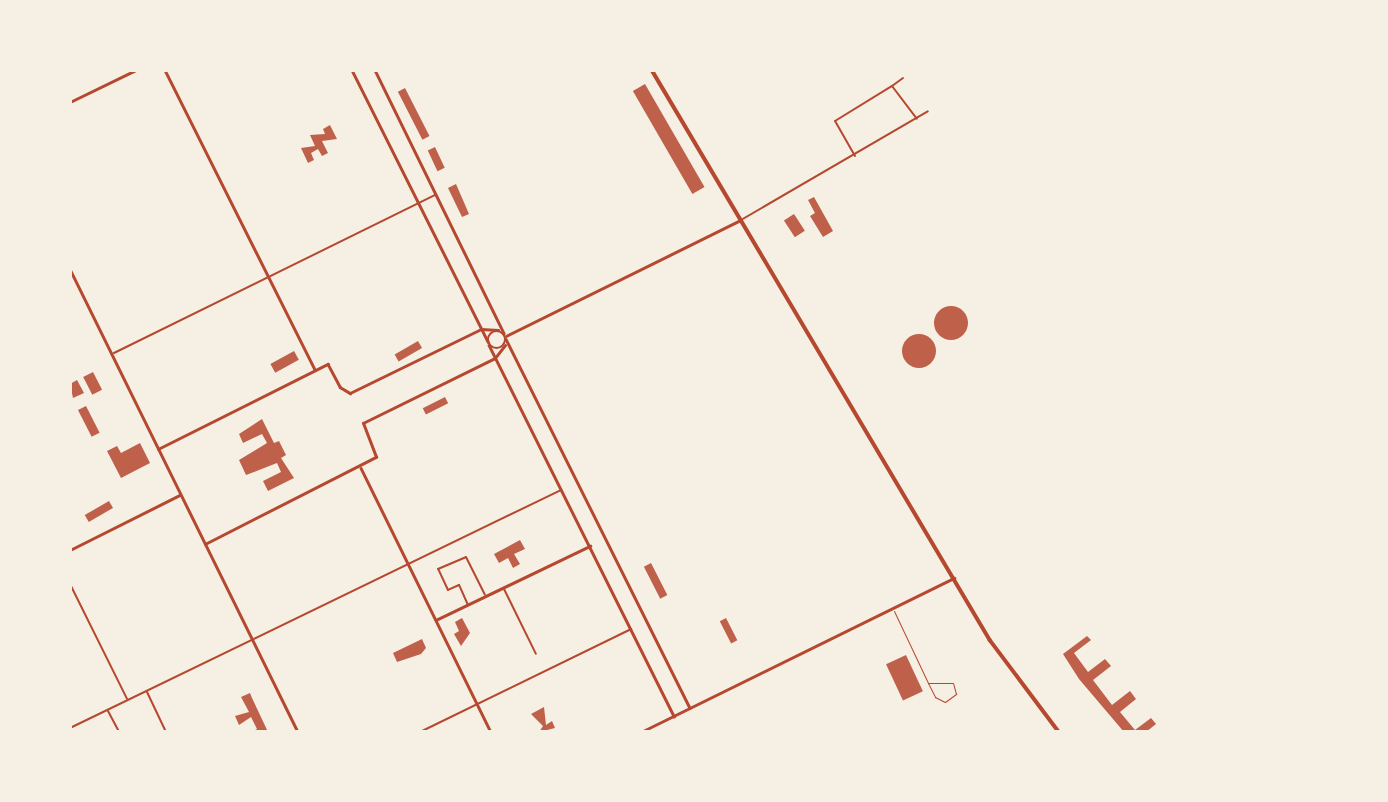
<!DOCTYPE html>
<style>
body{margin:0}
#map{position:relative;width:1388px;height:802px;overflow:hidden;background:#f6efe4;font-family:Overpass,sans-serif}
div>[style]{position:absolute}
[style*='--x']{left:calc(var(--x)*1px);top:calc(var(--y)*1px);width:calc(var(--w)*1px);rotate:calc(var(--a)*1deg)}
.building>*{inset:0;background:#bf614a;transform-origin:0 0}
.round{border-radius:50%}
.service>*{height:1px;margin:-0.5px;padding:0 0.5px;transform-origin:0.5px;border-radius:0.5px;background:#b5482f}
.minor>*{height:2px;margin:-1px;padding:0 1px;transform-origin:1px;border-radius:1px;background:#b5482f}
.tertiary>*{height:2.5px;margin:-1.25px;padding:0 1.25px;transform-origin:1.25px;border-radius:1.25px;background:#b5482f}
.tertiary>.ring{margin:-1.25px;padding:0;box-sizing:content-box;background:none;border:2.5px solid #b5482f;border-radius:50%}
.primary>*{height:3.5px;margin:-1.75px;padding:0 1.75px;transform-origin:1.75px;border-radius:1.75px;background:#b5482f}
span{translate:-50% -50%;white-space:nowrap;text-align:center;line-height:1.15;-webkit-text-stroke:7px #f6efe4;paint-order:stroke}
.frame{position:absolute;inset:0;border:72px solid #f6efe4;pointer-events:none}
</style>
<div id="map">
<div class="building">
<i style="left:645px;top:84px;width:119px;height:14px;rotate:60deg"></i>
<i style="left:405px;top:88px;width:54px;height:8px;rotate:63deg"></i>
<i style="clip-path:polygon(330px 125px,337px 139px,322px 141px,328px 153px,322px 156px,318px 149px,311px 153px,314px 160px,308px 163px,301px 148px,315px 146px,310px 135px,325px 134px,323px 129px)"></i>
<i style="left:435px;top:147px;width:23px;height:8px;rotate:65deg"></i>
<i style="clip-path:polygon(456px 184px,469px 214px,462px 217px,448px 188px)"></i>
<i style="clip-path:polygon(814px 197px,833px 231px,823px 237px,810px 216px,815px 213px,808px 200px)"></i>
<i style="left:794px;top:214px;width:20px;height:12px;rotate:57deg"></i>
<i class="round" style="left:934px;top:306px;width:34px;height:34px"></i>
<i class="round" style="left:902px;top:334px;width:34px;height:34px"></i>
<i style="left:418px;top:341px;width:8px;height:27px;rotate:60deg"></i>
<i style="left:294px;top:351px;width:10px;height:27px;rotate:61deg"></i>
<i style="left:93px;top:372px;width:20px;height:11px;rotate:63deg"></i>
<i style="clip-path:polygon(77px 380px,84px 393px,73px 398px,70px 384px)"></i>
<i style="left:445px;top:397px;width:7px;height:25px;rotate:63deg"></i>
<i style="left:86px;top:406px;width:30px;height:9px;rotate:63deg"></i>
<i style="clip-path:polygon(262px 419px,274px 443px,279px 441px,286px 455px,281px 458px,294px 478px,268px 491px,263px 481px,281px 472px,277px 463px,246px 475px,239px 460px,267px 443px,262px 434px,243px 443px,239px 434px)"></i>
<i style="clip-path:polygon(140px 443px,150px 463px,121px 478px,107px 451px,117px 446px,121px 453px)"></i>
<i style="left:109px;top:501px;width:8px;height:28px;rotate:60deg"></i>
<i style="clip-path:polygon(520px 540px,525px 549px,514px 554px,520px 564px,513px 568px,508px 558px,499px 563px,494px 554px)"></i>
<i style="left:651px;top:563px;width:36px;height:8px;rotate:63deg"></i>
<i style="clip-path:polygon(462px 618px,470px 633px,461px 646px,454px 634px,459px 631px,455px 622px)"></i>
<i style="left:726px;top:618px;width:25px;height:7px;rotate:63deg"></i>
<i style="clip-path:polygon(1087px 636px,1091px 640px,1074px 653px,1088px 672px,1105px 659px,1111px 666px,1093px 680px,1112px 705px,1130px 691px,1136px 699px,1120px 712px,1135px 730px,1151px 718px,1156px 724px,1146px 732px,1124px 732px,1079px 679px,1063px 654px)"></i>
<i style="clip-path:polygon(422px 639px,426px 648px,421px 654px,397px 662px,393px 653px)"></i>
<i style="left:906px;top:655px;width:40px;height:22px;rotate:65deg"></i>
<i style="clip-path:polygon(250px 693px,252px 698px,268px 732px,251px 732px,257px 729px,251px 717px,239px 725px,235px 716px,249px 712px,241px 697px)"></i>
<i style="clip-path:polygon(544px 707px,546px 725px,552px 721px,555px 728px,539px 732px,543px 726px,531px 714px)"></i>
</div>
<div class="service">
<i style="--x:894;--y:611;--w:80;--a:64.7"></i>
<i style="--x:928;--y:683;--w:16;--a:63"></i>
<i style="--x:935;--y:697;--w:11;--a:27"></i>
<i style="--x:945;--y:702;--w:14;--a:-36"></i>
<i style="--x:956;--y:694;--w:11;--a:-105"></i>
<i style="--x:953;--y:683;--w:25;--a:180"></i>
</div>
<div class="minor">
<i style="--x:903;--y:78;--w:14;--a:144"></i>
<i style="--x:892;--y:86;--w:41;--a:52.9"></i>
<i style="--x:855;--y:156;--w:40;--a:-119.7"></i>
<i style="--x:835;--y:121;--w:67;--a:-31.6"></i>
<i style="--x:741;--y:220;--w:216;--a:-30.2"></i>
<i style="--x:114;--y:353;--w:358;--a:-26.2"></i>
<i style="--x:70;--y:584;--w:128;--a:63.6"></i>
<i style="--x:504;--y:589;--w:72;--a:63.8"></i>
<i style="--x:468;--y:605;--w:22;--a:-114"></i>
<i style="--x:459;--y:585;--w:12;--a:156"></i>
<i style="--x:448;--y:590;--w:23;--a:-115"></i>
<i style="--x:438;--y:569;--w:30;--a:-23"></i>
<i style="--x:466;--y:557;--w:42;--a:63.4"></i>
<i style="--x:147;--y:692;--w:44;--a:64.6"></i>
<i style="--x:108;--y:711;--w:24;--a:62"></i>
<i style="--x:70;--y:728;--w:546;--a:-25.86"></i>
<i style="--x:420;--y:732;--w:235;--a:-26"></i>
</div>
<div class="tertiary">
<i style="--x:165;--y:70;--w:335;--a:63.4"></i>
<i style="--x:352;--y:70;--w:304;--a:63.4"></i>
<i style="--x:375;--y:70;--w:293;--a:63.9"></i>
<i style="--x:70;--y:102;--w:73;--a:-25.9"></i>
<i style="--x:70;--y:269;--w:516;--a:63.78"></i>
<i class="ring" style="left:488px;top:331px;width:15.5px;height:15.5px"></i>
<i style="--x:506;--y:336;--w:262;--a:-26.3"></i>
<i style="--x:506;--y:339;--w:412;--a:63.5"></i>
<i style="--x:489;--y:345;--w:415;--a:63.5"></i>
<i style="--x:158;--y:449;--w:190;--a:-26.6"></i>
<i style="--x:328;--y:364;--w:26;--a:62"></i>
<i style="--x:340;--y:387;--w:12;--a:31"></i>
<i style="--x:350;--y:393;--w:146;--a:-26"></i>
<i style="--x:481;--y:329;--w:17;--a:3"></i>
<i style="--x:361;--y:468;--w:294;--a:63.8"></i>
<i style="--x:205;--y:544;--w:192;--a:-27"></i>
<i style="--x:376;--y:457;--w:36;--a:-111"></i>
<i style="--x:363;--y:423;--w:147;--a:-26.2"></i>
<i style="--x:495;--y:358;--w:16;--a:-52"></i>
<i style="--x:70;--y:550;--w:123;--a:-26.6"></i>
<i style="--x:436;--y:620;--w:171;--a:-25.7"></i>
<i style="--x:641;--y:732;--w:349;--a:-26.2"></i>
</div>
<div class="primary">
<i style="--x:652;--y:70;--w:663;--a:59.33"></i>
<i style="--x:990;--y:640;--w:115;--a:53.1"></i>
</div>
<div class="frame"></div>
</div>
